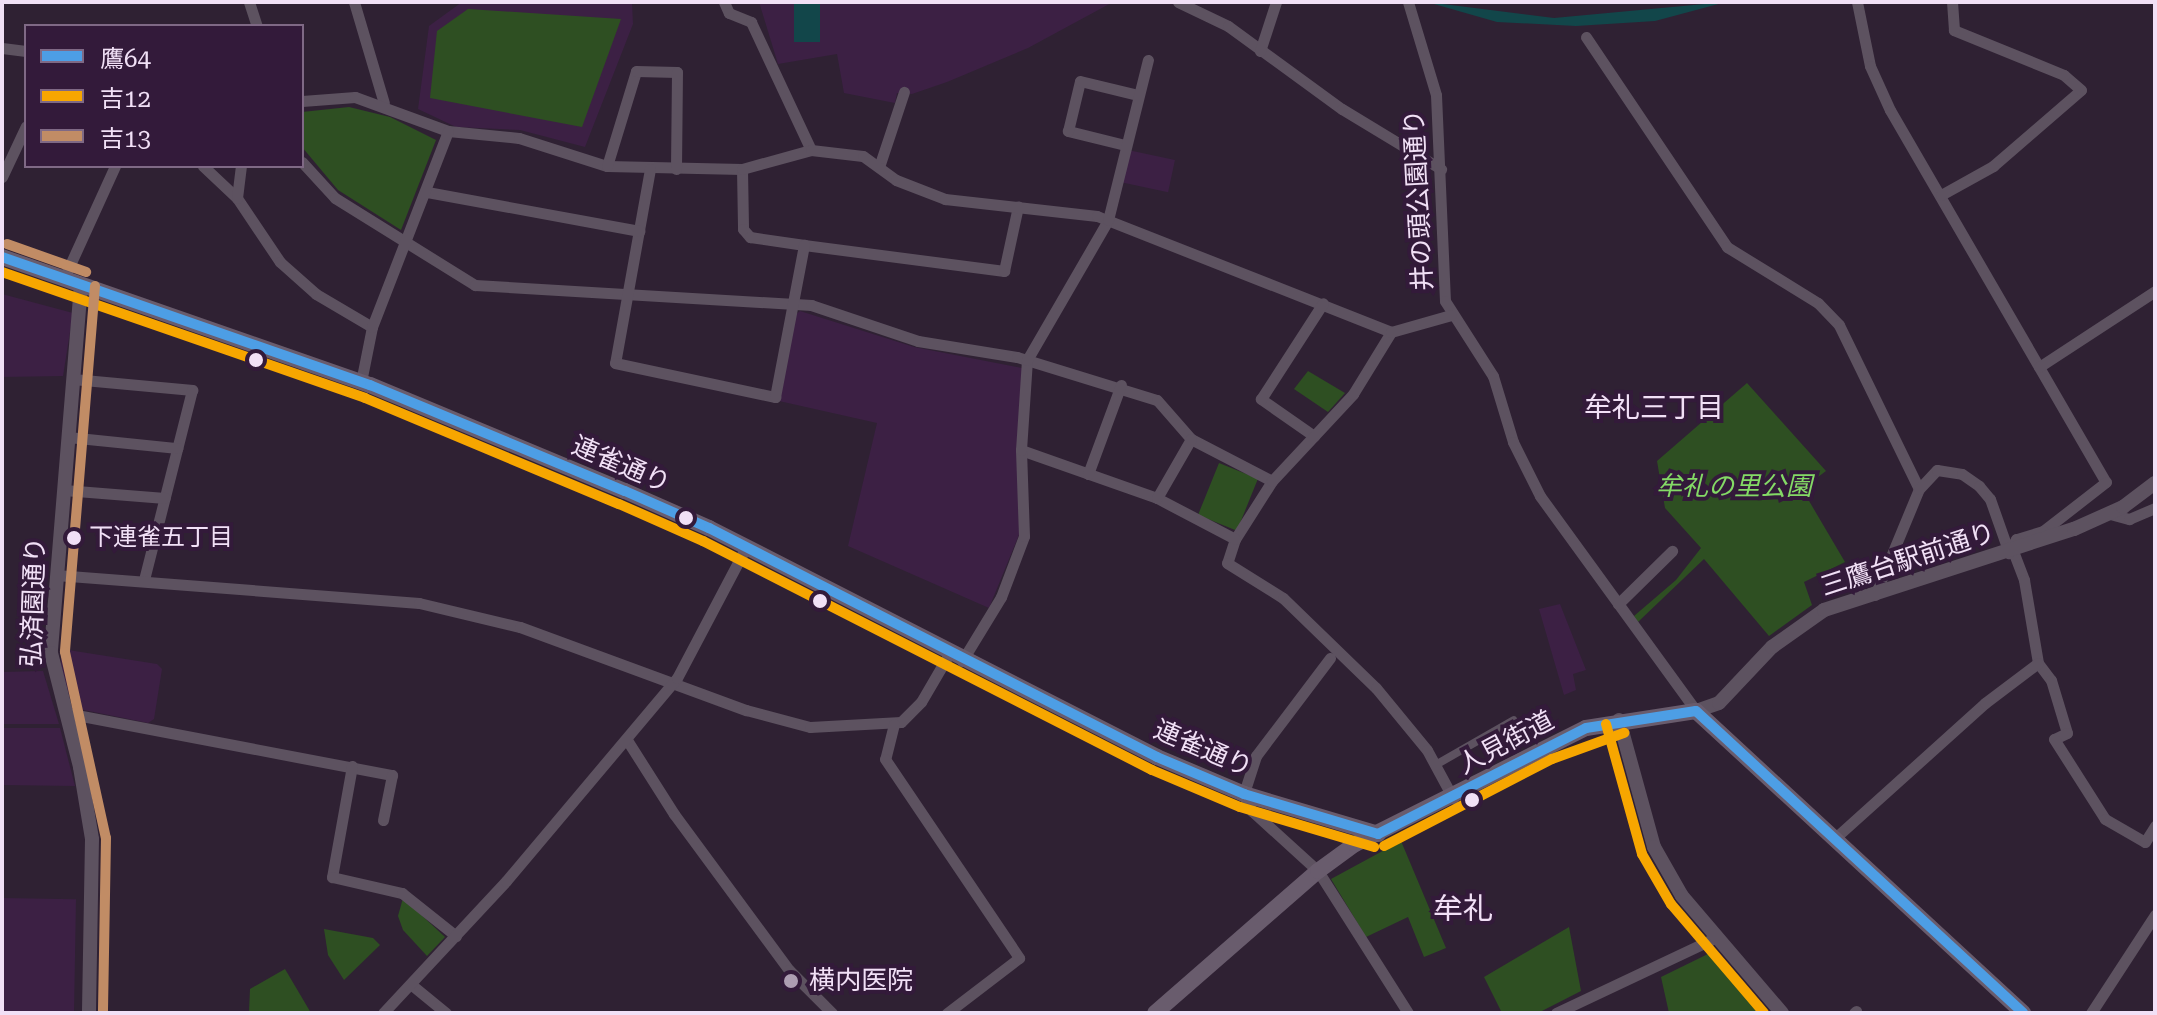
<!DOCTYPE html>
<meta charset="utf-8">
<style>
body{margin:0}
#map{position:relative;width:2157px;height:1015px;overflow:hidden;background:#2f2133;font-family:"Roboto Serif","Noto Sans JP",serif}
div>[style]{position:absolute}
[style*='--x']{left:calc(var(--x)*1px);top:calc(var(--y)*1px);width:calc(var(--w)*1px);rotate:calc(var(--a)*1deg)}
.built>*{inset:0;background:#3c2044;transform-origin:0 0}
.green>*{inset:0;background:#2e4f22;transform-origin:0 0}
.water>*{inset:0;background:#12464a;transform-origin:0 0}
.pedestrian>*{height:8px;margin:-4px;padding:0 4px;transform-origin:4px;border-radius:4px;background:#5d5260}
.minor>*{height:11px;margin:-5.5px;padding:0 5.5px;transform-origin:5.5px;border-radius:5.5px;background:#5d5260}
.tertiary>*{height:14px;margin:-7px;padding:0 7px;transform-origin:7px;border-radius:7px;background:#5d5260}
.secondary>*{height:16px;margin:-8px;padding:0 8px;transform-origin:8px;border-radius:8px;background:#695c6d}
.bus-1>*{height:10px;margin:-5px;padding:0 5px;transform-origin:5px;border-radius:5px;background:#4d9ee5}
.bus-2>*{height:10px;margin:-5px;padding:0 5px;transform-origin:5px;border-radius:5px;background:#f7a600}
.bus-3>*{height:10px;margin:-5px;padding:0 5px;transform-origin:5px;border-radius:5px;background:#c18c65}
.dots>*{width:22px;height:22px;translate:-50% -50%;box-sizing:border-box;border:4px solid #331a3a;border-radius:50%}
span{translate:-50% -50%;white-space:nowrap;text-align:center;line-height:1.15;-webkit-text-stroke:8px #331a3a;paint-order:stroke}
.bus-label{font-size:24px;color:#f1e0f6}
.left{translate:0 -50%;text-align:left}
.street-label{font-size:26px;color:#f1e0f6}
.park-label{font-size:26px;color:#84da66;font-style:italic}
.poi-label{font-size:26px;color:#f1e0f6}
.neighbourhood-label{font-size:28px;color:#f1e0f6}
.quarter-label{font-size:30px;color:#f1e0f6}
.frame{position:absolute;inset:0;border:4px solid #f1e0f6;pointer-events:none}
.legend{position:absolute;left:24px;top:24px;width:280px;height:144px;box-sizing:border-box;background:#331a3a;border:2px solid #7f6985;margin:0;padding:10px 14px;list-style:none;font-size:24px;color:#f1e0f6}
.legend li{display:flex;align-items:center;gap:16px;height:40px}
.legend b{width:40px;border:2px solid #7f6985}
</style>
<div id="map">
<div class="built">
<i style="clip-path:polygon(462px 2px,632px 2px,633px 24px,585px 147px,520px 130px,456px 127px,418px 109px,429px 26px)"></i>
<i style="clip-path:polygon(759px 2px,1113px 2px,1028px 48px,947px 82px,912px 94px,897px 93px,895px 103px,844px 93px,837px 54px,778px 64px)"></i>
<i style="left:1128px;top:150px;width:48px;height:33px;rotate:12deg"></i>
<i style="clip-path:polygon(2px 294px,73px 313px,63px 376px,2px 377px)"></i>
<i style="clip-path:polygon(800px 311px,914px 347px,1022px 368px,1021px 530px,989px 608px,848px 546px,877px 423px,779px 401px,794px 316px)"></i>
<i style="clip-path:polygon(1560px 604px,1586px 670px,1573px 674px,1576px 690px,1564px 695px,1539px 609px)"></i>
<i style="clip-path:polygon(62px 649px,157px 664px,162px 669px,154px 719px,148px 723px,74px 708px,60px 671px)"></i>
<i style="clip-path:polygon(43px 671px,59px 724px,2px 724px,2px 672px)"></i>
<i style="clip-path:polygon(2px 728px,60px 728px,75px 786px,2px 785px)"></i>
<i style="left:2px;top:898px;width:74px;height:115px;rotate:1deg"></i>
</div>
<div class="green">
<i style="clip-path:polygon(468px 9px,621px 19px,582px 127px,430px 98px,437px 31px)"></i>
<i style="clip-path:polygon(349px 107px,390px 117px,436px 140px,401px 230px,338px 190px,302px 147px,302px 112px)"></i>
<i style="clip-path:polygon(1308px 371px,1345px 393px,1328px 412px,1294px 389px)"></i>
<i style="clip-path:polygon(1747px 383px,1826px 471px,1802px 489px,1845px 562px,1804px 582px,1812px 605px,1769px 636px,1704px 559px,1638px 622px,1634px 616px,1676px 580px,1701px 548px,1665px 508px,1657px 461px)"></i>
<i style="left:1219px;top:463px;width:42px;height:56px;rotate:22deg"></i>
<i style="clip-path:polygon(1401px 841px,1446px 948px,1424px 957px,1408px 917px,1366px 937px,1331px 879px)"></i>
<i style="clip-path:polygon(403px 898px,445px 937px,427px 956px,403px 930px,398px 916px)"></i>
<i style="clip-path:polygon(1569px 927px,1581px 991px,1538px 1013px,1502px 1013px,1484px 977px)"></i>
<i style="clip-path:polygon(324px 929px,373px 938px,380px 945px,344px 980px,328px 955px)"></i>
<i style="clip-path:polygon(1712px 952px,1721px 957px,1762px 1013px,1669px 1013px,1661px 977px)"></i>
<i style="clip-path:polygon(285px 969px,311px 1013px,249px 1013px,250px 989px)"></i>
</div>
<div class="water">
<i style="left:794px;top:2px;width:26px;height:40px"></i>
<i style="clip-path:polygon(1427px 2px,1554px 18px,1726px 2px,1655px 21px,1576px 26px,1497px 22px)"></i>
</div>
<div class="pedestrian">
<i style="--x:1439;--y:763;--w:86;--a:-29.8"></i>
</div>
<div class="minor">
<i style="--x:249;--y:2;--w:25;--a:72"></i>
<i style="--x:354;--y:2;--w:105;--a:73.5"></i>
<i style="--x:724;--y:2;--w:12;--a:66"></i>
<i style="--x:729;--y:13;--w:24;--a:22"></i>
<i style="--x:751;--y:22;--w:141;--a:64.9"></i>
<i style="--x:1178;--y:2;--w:55;--a:25.6"></i>
<i style="--x:1228;--y:26;--w:141;--a:36.1"></i>
<i style="--x:1342;--y:109;--w:116;--a:31.2"></i>
<i style="--x:1408;--y:2;--w:97;--a:73.2"></i>
<i style="--x:1436;--y:95;--w:206;--a:87.5"></i>
<i style="--x:1445;--y:301;--w:89;--a:57.4"></i>
<i style="--x:1493;--y:376;--w:69;--a:73.1"></i>
<i style="--x:1513;--y:442;--w:60;--a:63.4"></i>
<i style="--x:1540;--y:496;--w:266;--a:54"></i>
<i style="--x:1857;--y:2;--w:65;--a:78.5"></i>
<i style="--x:1870;--y:66;--w:48;--a:65.6"></i>
<i style="--x:1890;--y:110;--w:430;--a:59.9"></i>
<i style="--x:2106;--y:482;--w:80;--a:142.1"></i>
<i style="--x:2043;--y:531;--w:28;--a:163"></i>
<i style="--x:2016;--y:539;--w:16;--a:117"></i>
<i style="--x:1586;--y:37;--w:253;--a:56.1"></i>
<i style="--x:1727;--y:247;--w:107;--a:31.6"></i>
<i style="--x:1818;--y:303;--w:30;--a:46"></i>
<i style="--x:1839;--y:325;--w:182;--a:64"></i>
<i style="--x:2;--y:48;--w:24;--a:7"></i>
<i style="--x:1260;--y:51;--w:52;--a:-71.9"></i>
<i style="--x:302;--y:101;--w:53;--a:-4.3"></i>
<i style="--x:355;--y:97;--w:99;--a:20.1"></i>
<i style="--x:448;--y:131;--w:71;--a:5.6"></i>
<i style="--x:519;--y:138;--w:92;--a:17.7"></i>
<i style="--x:607;--y:166;--w:135;--a:1.3"></i>
<i style="--x:742;--y:169;--w:60;--a:89"></i>
<i style="--x:743;--y:229;--w:11;--a:49"></i>
<i style="--x:750;--y:237;--w:55;--a:8.4"></i>
<i style="--x:804;--y:245;--w:202;--a:7.4"></i>
<i style="--x:1004;--y:271;--w:66;--a:-77.8"></i>
<i style="--x:1125;--y:145;--w:59;--a:-166.2"></i>
<i style="--x:1068;--y:131;--w:51;--a:-76.5"></i>
<i style="--x:1080;--y:81;--w:60;--a:13.6"></i>
<i style="--x:302;--y:162;--w:49;--a:47.5"></i>
<i style="--x:335;--y:198;--w:165;--a:31.9"></i>
<i style="--x:475;--y:285;--w:337;--a:3.4"></i>
<i style="--x:811;--y:305;--w:113;--a:18.6"></i>
<i style="--x:918;--y:341;--w:100;--a:9.2"></i>
<i style="--x:1017;--y:357;--w:146;--a:17.1"></i>
<i style="--x:1157;--y:400;--w:52;--a:48.9"></i>
<i style="--x:1191;--y:439;--w:91;--a:27.4"></i>
<i style="--x:1272;--y:481;--w:69;--a:122.5"></i>
<i style="--x:1235;--y:539;--w:25;--a:108"></i>
<i style="--x:1227;--y:563;--w:66;--a:32"></i>
<i style="--x:1283;--y:598;--w:129;--a:44.1"></i>
<i style="--x:1376;--y:688;--w:80;--a:50.6"></i>
<i style="--x:1427;--y:750;--w:55;--a:61.6"></i>
<i style="--x:880;--y:164;--w:76;--a:-71.6"></i>
<i style="--x:203;--y:166;--w:47;--a:43.3"></i>
<i style="--x:237;--y:198;--w:77;--a:56.1"></i>
<i style="--x:280;--y:262;--w:48;--a:41.6"></i>
<i style="--x:316;--y:294;--w:65;--a:30.5"></i>
<i style="--x:607;--y:166;--w:99;--a:-73"></i>
<i style="--x:636;--y:71;--w:41;--a:1.4"></i>
<i style="--x:677;--y:72;--w:97;--a:90.6"></i>
<i style="--x:650;--y:169;--w:197;--a:100.2"></i>
<i style="--x:615;--y:363;--w:164;--a:12"></i>
<i style="--x:775;--y:397;--w:155;--a:-79.2"></i>
<i style="--x:742;--y:169;--w:72;--a:-15.4"></i>
<i style="--x:811;--y:150;--w:52;--a:6.6"></i>
<i style="--x:863;--y:156;--w:41;--a:36"></i>
<i style="--x:896;--y:180;--w:53;--a:21.2"></i>
<i style="--x:945;--y:199;--w:153;--a:6.4"></i>
<i style="--x:1097;--y:216;--w:316;--a:21.5"></i>
<i style="--x:2;--y:177;--w:56;--a:-64.8"></i>
<i style="--x:427;--y:192;--w:216;--a:10.4"></i>
<i style="--x:1941;--y:195;--w:60;--a:-29.1"></i>
<i style="--x:1993;--y:166;--w:116;--a:-40.8"></i>
<i style="--x:2081;--y:90;--w:23;--a:-139"></i>
<i style="--x:2064;--y:75;--w:119;--a:-157.8"></i>
<i style="--x:1954;--y:30;--w:28;--a:-94"></i>
<i style="--x:237;--y:198;--w:32;--a:-83"></i>
<i style="--x:64;--y:278;--w:123;--a:-65.5"></i>
<i style="--x:2039;--y:367;--w:139;--a:-33.2"></i>
<i style="--x:73;--y:379;--w:120;--a:5.3"></i>
<i style="--x:192;--y:390;--w:196;--a:104.2"></i>
<i style="--x:361;--y:382;--w:56;--a:-78.7"></i>
<i style="--x:372;--y:327;--w:210;--a:-68.8"></i>
<i style="--x:1314;--y:436;--w:65;--a:-145.1"></i>
<i style="--x:1261;--y:399;--w:114;--a:-57.1"></i>
<i style="--x:68;--y:437;--w:110;--a:5.8"></i>
<i style="--x:1021;--y:450;--w:144;--a:19.4"></i>
<i style="--x:1157;--y:498;--w:88;--a:27.7"></i>
<i style="--x:1088;--y:474;--w:95;--a:-69.7"></i>
<i style="--x:1272;--y:481;--w:119;--a:-47"></i>
<i style="--x:1353;--y:394;--w:73;--a:-58.5"></i>
<i style="--x:1391;--y:332;--w:62;--a:-15.8"></i>
<i style="--x:64;--y:490;--w:101;--a:4.5"></i>
<i style="--x:1157;--y:498;--w:68;--a:-60"></i>
<i style="--x:2110;--y:514;--w:20;--a:15"></i>
<i style="--x:2129;--y:519;--w:28;--a:-23"></i>
<i style="--x:2013;--y:551;--w:31;--a:69"></i>
<i style="--x:2024;--y:580;--w:84;--a:80.4"></i>
<i style="--x:2038;--y:663;--w:21;--a:53"></i>
<i style="--x:2051;--y:680;--w:55;--a:73.2"></i>
<i style="--x:2067;--y:733;--w:14;--a:155"></i>
<i style="--x:2054;--y:739;--w:95;--a:57.5"></i>
<i style="--x:2105;--y:819;--w:46;--a:29.9"></i>
<i style="--x:2145;--y:842;--w:19;--a:-58"></i>
<i style="--x:56;--y:575;--w:364;--a:4.4"></i>
<i style="--x:419;--y:603;--w:104;--a:13.4"></i>
<i style="--x:520;--y:627;--w:241;--a:20.2"></i>
<i style="--x:746;--y:710;--w:66;--a:14.9"></i>
<i style="--x:810;--y:727;--w:91;--a:-3.1"></i>
<i style="--x:901;--y:722;--w:28;--a:-45"></i>
<i style="--x:921;--y:702;--w:56;--a:-59.7"></i>
<i style="--x:1875;--y:595;--w:115;--a:-67.5"></i>
<i style="--x:1919;--y:489;--w:26;--a:-47"></i>
<i style="--x:1937;--y:470;--w:25;--a:9"></i>
<i style="--x:1962;--y:474;--w:21;--a:35"></i>
<i style="--x:1979;--y:486;--w:17;--a:50"></i>
<i style="--x:1990;--y:499;--w:57;--a:70.6"></i>
<i style="--x:1618;--y:604;--w:76;--a:-44.5"></i>
<i style="--x:1330;--y:658;--w:123;--a:127.1"></i>
<i style="--x:1256;--y:756;--w:40;--a:108"></i>
<i style="--x:1244;--y:794;--w:19;--a:65"></i>
<i style="--x:1252;--y:811;--w:89;--a:42.3"></i>
<i style="--x:1318;--y:871;--w:168;--a:57.6"></i>
<i style="--x:962;--y:661;--w:75;--a:-58.6"></i>
<i style="--x:1001;--y:597;--w:65;--a:-69.3"></i>
<i style="--x:1024;--y:536;--w:86;--a:-92"></i>
<i style="--x:1021;--y:450;--w:90;--a:-86.2"></i>
<i style="--x:1027;--y:360;--w:162;--a:-59.9"></i>
<i style="--x:1108;--y:220;--w:165;--a:-76"></i>
<i style="--x:66;--y:713;--w:332;--a:10.8"></i>
<i style="--x:392;--y:775;--w:46;--a:101.3"></i>
<i style="--x:894;--y:724;--w:36;--a:104"></i>
<i style="--x:885;--y:759;--w:240;--a:56"></i>
<i style="--x:1019;--y:958;--w:91;--a:142.6"></i>
<i style="--x:627;--y:740;--w:88;--a:57.6"></i>
<i style="--x:674;--y:814;--w:194;--a:53.6"></i>
<i style="--x:789;--y:970;--w:61;--a:45"></i>
<i style="--x:352;--y:766;--w:113;--a:100.2"></i>
<i style="--x:332;--y:877;--w:72;--a:12.9"></i>
<i style="--x:402;--y:893;--w:69;--a:38.5"></i>
<i style="--x:1834;--y:839;--w:203;--a:-42"></i>
<i style="--x:1985;--y:703;--w:66;--a:-37"></i>
<i style="--x:413;--y:986;--w:43;--a:39.3"></i>
<i style="--x:383;--y:1013;--w:180;--a:-47"></i>
<i style="--x:506;--y:881;--w:265;--a:-49.9"></i>
<i style="--x:677;--y:678;--w:148;--a:-62.2"></i>
<i style="--x:1556;--y:1013;--w:178;--a:-25.3"></i>
<i style="--x:1854;--y:1013;--w:3;--a:-45"></i>
<i style="--x:2091;--y:1013;--w:117;--a:-56.9"></i>
</div>
<div class="tertiary">
<i style="--x:81;--y:285;--w:369;--a:94.7"></i>
<i style="--x:51;--y:653;--w:118;--a:75.7"></i>
<i style="--x:80;--y:767;--w:73;--a:80.5"></i>
<i style="--x:92;--y:839;--w:174;--a:91"></i>
<i style="--x:1696;--y:711;--w:24;--a:-19"></i>
<i style="--x:1719;--y:703;--w:77;--a:-46.6"></i>
<i style="--x:1772;--y:647;--w:64;--a:-35.4"></i>
<i style="--x:1824;--y:610;--w:263;--a:-18"></i>
<i style="--x:2074;--y:529;--w:54;--a:-24.2"></i>
<i style="--x:2123;--y:507;--w:40;--a:-37"></i>
<i style="--x:1619;--y:720;--w:132;--a:74.6"></i>
<i style="--x:1654;--y:847;--w:56;--a:60.3"></i>
<i style="--x:1682;--y:896;--w:154;--a:49.5"></i>
</div>
<div class="secondary">
<i style="--x:2;--y:257;--w:390;--a:19.2"></i>
<i style="--x:370;--y:385;--w:276;--a:22.6"></i>
<i style="--x:625;--y:491;--w:92;--a:23.8"></i>
<i style="--x:709;--y:528;--w:503;--a:27.07"></i>
<i style="--x:1157;--y:757;--w:95;--a:23"></i>
<i style="--x:1244;--y:794;--w:140;--a:16.6"></i>
<i style="--x:1155;--y:1013;--w:216;--a:-41.1"></i>
<i style="--x:1318;--y:871;--w:46;--a:-36.1"></i>
<i style="--x:1355;--y:844;--w:258;--a:-26.7"></i>
<i style="--x:1586;--y:728;--w:111;--a:-8.8"></i>
<i style="--x:1696;--y:711;--w:445;--a:42.7"></i>
</div>
<div class="bus-1">
<i style="--x:2;--y:257;--w:390;--a:19.2"></i>
<i style="--x:370;--y:385;--w:276;--a:22.6"></i>
<i style="--x:625;--y:491;--w:92;--a:23.8"></i>
<i style="--x:709;--y:528;--w:503;--a:27.07"></i>
<i style="--x:1157;--y:757;--w:95;--a:23"></i>
<i style="--x:1244;--y:794;--w:140;--a:16.6"></i>
<i style="--x:1378;--y:834;--w:233;--a:-27"></i>
<i style="--x:1586;--y:728;--w:111;--a:-8.8"></i>
<i style="--x:1696;--y:711;--w:445;--a:42.7"></i>
</div>
<div class="bus-2">
<i style="--x:2;--y:272;--w:384;--a:19.1"></i>
<i style="--x:365;--y:398;--w:275;--a:22.7"></i>
<i style="--x:619;--y:504;--w:92;--a:23.8"></i>
<i style="--x:703;--y:541;--w:504;--a:27.02"></i>
<i style="--x:1152;--y:770;--w:95;--a:22.8"></i>
<i style="--x:1240;--y:807;--w:140;--a:16.6"></i>
<i style="--x:1606;--y:724;--w:135;--a:74.5"></i>
<i style="--x:1642;--y:854;--w:58;--a:59.9"></i>
<i style="--x:1671;--y:904;--w:143;--a:49.5"></i>
<i style="--x:1384;--y:846;--w:189;--a:-27.4"></i>
<i style="--x:1552;--y:759;--w:77;--a:-19.9"></i>
</div>
<div class="bus-3">
<i style="--x:7;--y:244;--w:84;--a:19.5"></i>
<i style="--x:95;--y:286;--w:367;--a:94.7"></i>
<i style="--x:65;--y:652;--w:190;--a:77.6"></i>
<i style="--x:106;--y:838;--w:175;--a:91"></i>
</div>
<div class="dots">
<i style="left:256px;top:360px;background:#f1e0f6"></i>
<i style="left:686px;top:518px;background:#f1e0f6"></i>
<i style="left:74px;top:538px;background:#f1e0f6"></i>
<i style="left:820px;top:601px;background:#f1e0f6"></i>
<i style="left:1472px;top:800px;background:#f1e0f6"></i>
<i style="left:791px;top:981px;background:#ad9db2"></i>
</div>
<div class="bus-label">
<span class="left" style="left:89px;top:538px">下連雀五丁目</span>
</div>
<div class="street-label">
<span style="left:1419px;top:200px;rotate:-93deg">井の頭公園通り</span>
<span style="left:621px;top:465px;rotate:23deg">連雀通り</span>
<span style="left:1908px;top:560px;rotate:-18deg">三鷹台駅前通り</span>
<span style="left:34px;top:602px;rotate:-88deg">弘済園通り</span>
<span style="left:1506px;top:743px;rotate:-28deg">人見街道</span>
<span style="left:1203px;top:749px;rotate:23deg">連雀通り</span>
</div>
<div class="park-label">
<span style="left:1734px;top:487px">牟礼の里公園</span>
</div>
<div class="poi-label">
<span class="left" style="left:809px;top:981px">横内医院</span>
</div>
<div class="neighbourhood-label">
<span style="left:1654px;top:408px">牟礼三丁目</span>
</div>
<div class="quarter-label">
<span style="left:1463px;top:909px">牟礼</span>
</div>
<div class="frame"></div>
<ul class="legend">
<li><b style="height:10px;background:#4d9ee5"></b>鷹64</li>
<li><b style="height:10px;background:#f7a600"></b>吉12</li>
<li><b style="height:10px;background:#c18c65"></b>吉13</li>
</ul>
</div>
